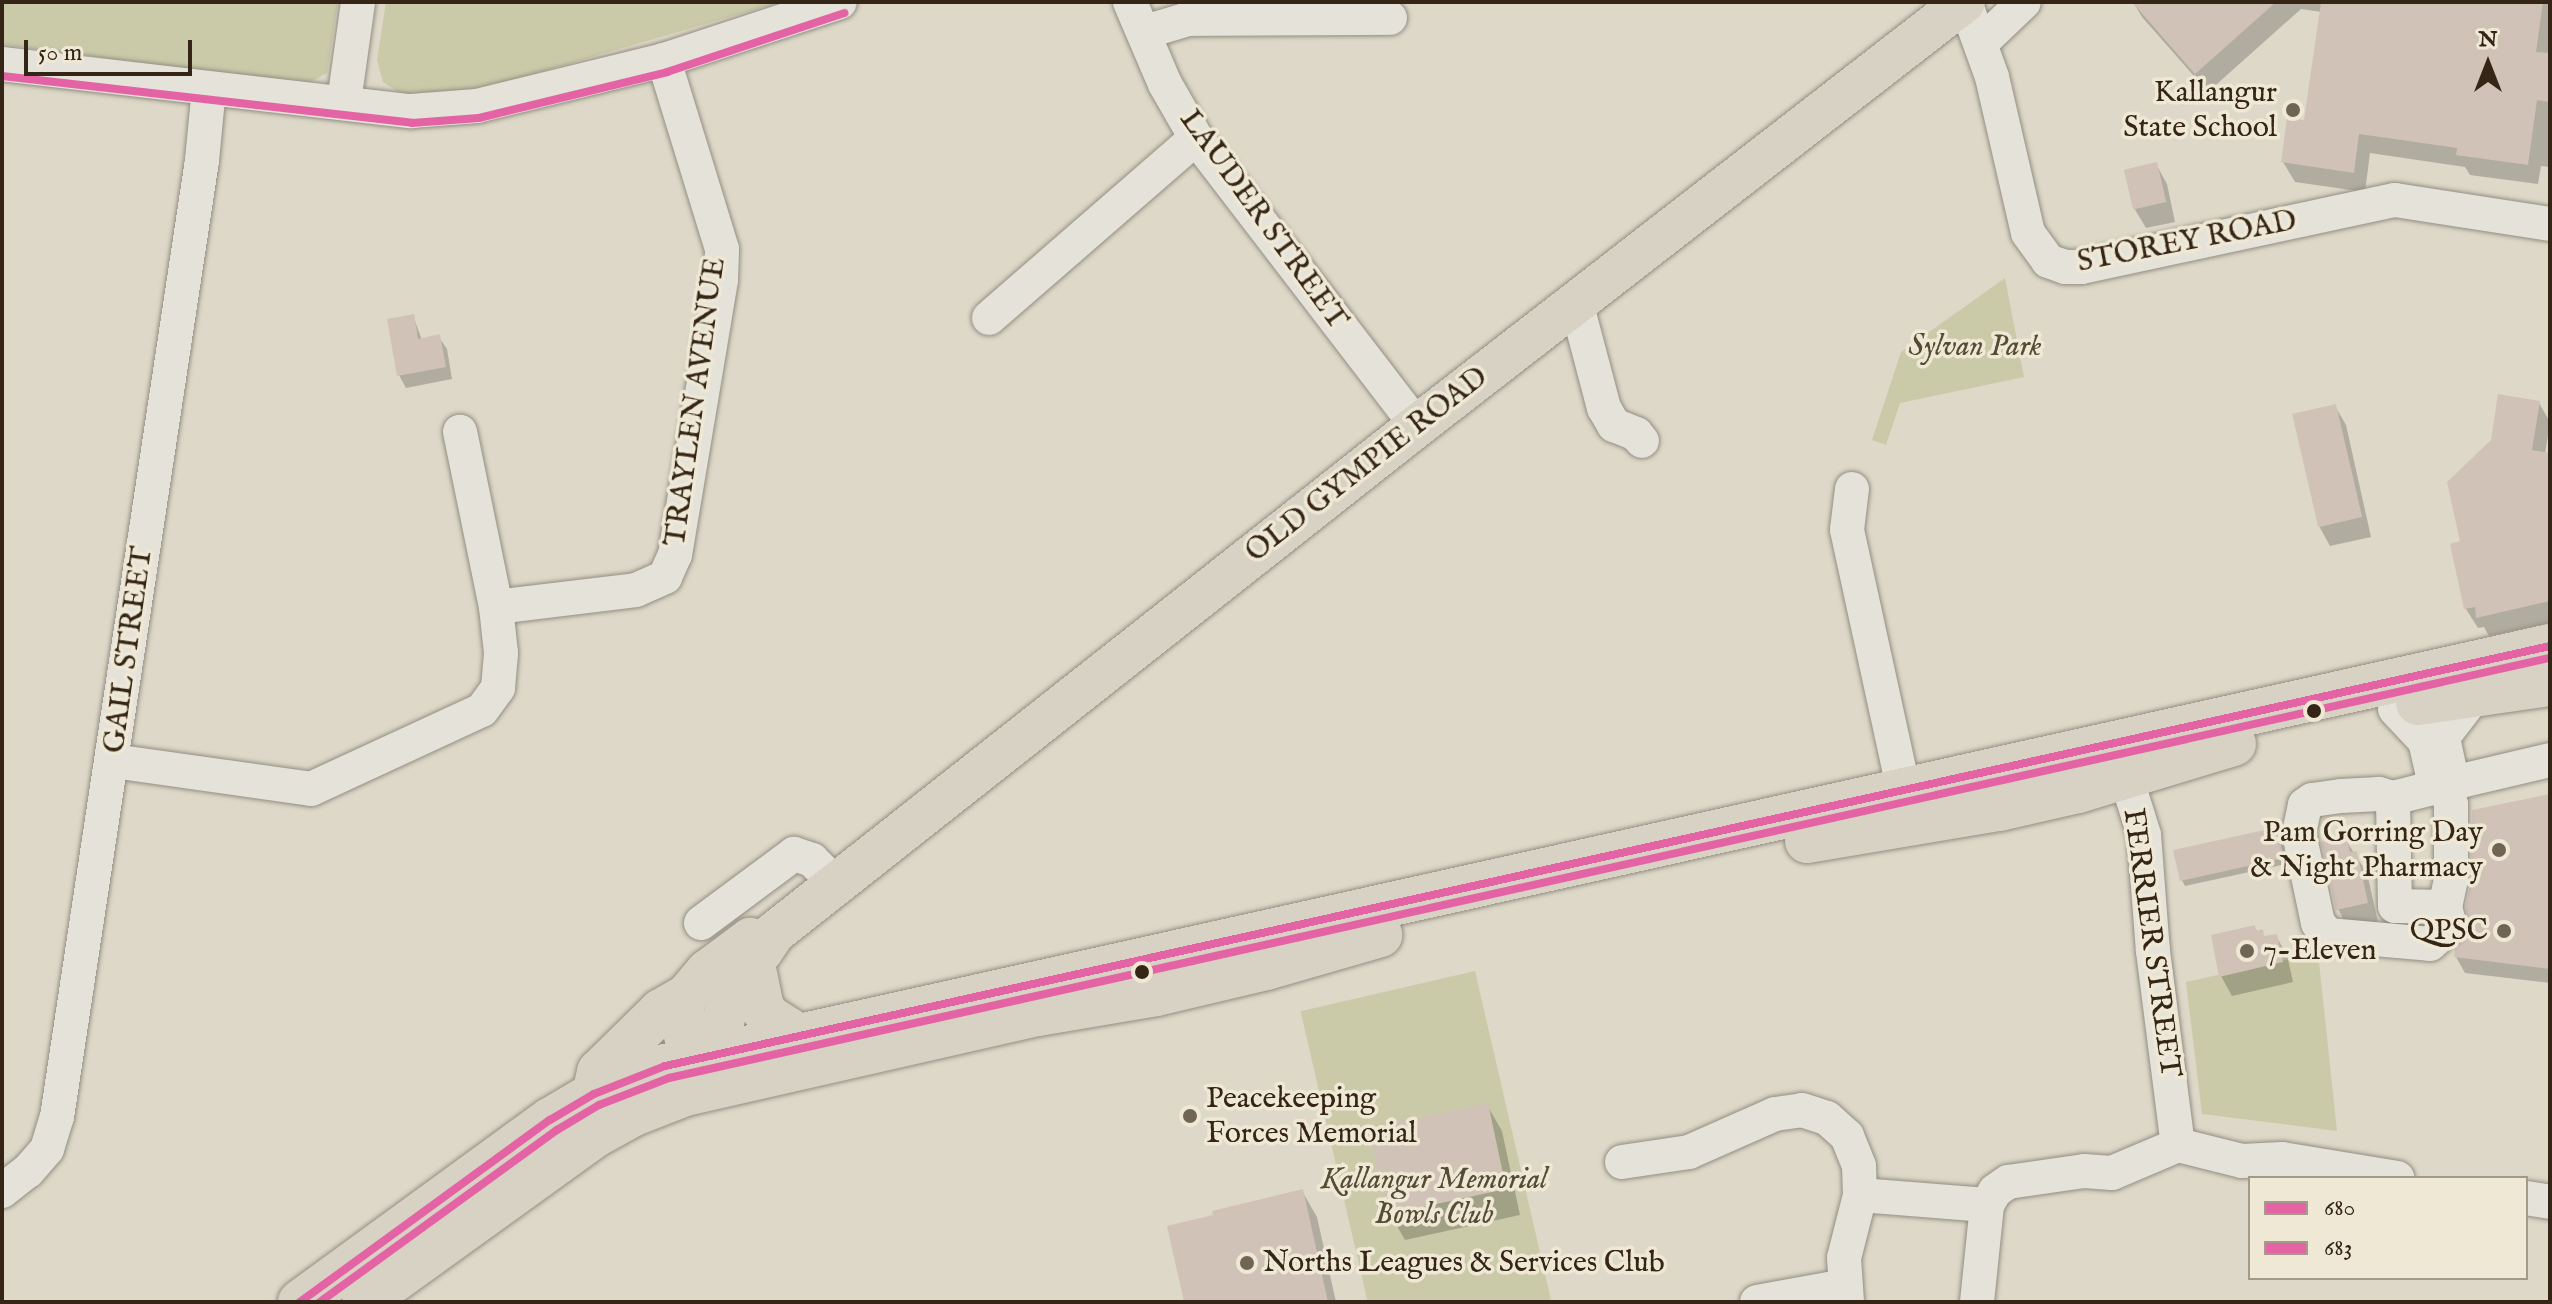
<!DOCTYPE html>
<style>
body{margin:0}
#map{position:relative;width:2552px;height:1304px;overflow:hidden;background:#ddd8c7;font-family:"IM FELL English",serif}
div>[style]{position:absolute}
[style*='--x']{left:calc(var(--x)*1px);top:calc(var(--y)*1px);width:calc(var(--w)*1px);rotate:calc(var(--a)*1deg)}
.green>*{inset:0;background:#cacaa8;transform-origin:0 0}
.shadow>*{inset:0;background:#0003}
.building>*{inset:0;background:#d1c2b8;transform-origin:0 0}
.roads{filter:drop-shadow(0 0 2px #938e83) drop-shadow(0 0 2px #938e83)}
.minor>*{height:34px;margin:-17px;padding:0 17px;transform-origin:17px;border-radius:17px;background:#e5e2da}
.major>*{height:42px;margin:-21px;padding:0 21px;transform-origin:21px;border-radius:21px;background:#d8d2c5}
.highway>*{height:44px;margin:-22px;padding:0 22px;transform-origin:22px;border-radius:22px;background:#d8d2c5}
.bus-1>*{height:8px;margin:-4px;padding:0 4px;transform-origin:4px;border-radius:4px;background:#e463a4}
.bus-2>*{height:8px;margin:-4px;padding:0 4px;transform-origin:4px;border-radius:4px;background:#e463a4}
.dots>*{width:22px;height:22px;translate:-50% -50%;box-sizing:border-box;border:4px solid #eee8d5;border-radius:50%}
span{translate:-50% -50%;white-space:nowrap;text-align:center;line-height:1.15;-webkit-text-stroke:7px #eee8d5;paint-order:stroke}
.poi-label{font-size:30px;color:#352517}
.right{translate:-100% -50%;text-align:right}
.left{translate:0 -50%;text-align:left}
.street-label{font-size:30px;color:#352517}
.park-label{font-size:30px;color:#564c35;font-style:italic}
.frame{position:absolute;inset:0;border:4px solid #352517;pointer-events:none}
.legend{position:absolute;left:2248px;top:1176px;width:280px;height:104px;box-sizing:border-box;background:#eee8d5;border:2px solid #a49a89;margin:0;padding:10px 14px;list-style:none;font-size:24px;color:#352517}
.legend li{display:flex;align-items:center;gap:16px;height:40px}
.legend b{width:40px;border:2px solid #a49a89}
.north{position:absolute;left:2448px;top:24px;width:80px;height:80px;-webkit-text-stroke:6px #eee8d5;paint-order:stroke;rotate:0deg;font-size:22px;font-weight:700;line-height:32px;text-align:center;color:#352517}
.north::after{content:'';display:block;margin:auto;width:28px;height:36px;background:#352517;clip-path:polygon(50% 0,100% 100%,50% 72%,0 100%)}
.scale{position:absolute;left:24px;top:40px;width:168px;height:36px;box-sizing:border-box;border:4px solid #352517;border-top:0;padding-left:10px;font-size:24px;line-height:28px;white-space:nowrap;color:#352517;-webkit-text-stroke:6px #eee8d5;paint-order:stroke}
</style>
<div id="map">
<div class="green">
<i style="clip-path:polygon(2px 2px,338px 2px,327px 73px,309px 83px,285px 83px,2px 44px)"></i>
<i style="clip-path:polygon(386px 2px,781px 2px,488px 87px,403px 95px,383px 82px,377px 60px)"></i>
<i style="clip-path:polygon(2005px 278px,2024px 377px,1900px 403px,1886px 445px,1872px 440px,1901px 352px)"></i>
<i style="clip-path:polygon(2318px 953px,2337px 1131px,2202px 1114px,2186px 982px)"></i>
<i style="left:1475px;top:971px;width:339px;height:179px;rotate:77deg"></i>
</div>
<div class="shadow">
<i style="clip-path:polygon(2133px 2px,2550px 2px,2550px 167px,2541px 166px,2538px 184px,2470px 175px,2465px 167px,2370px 153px,2365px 192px,2295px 182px,2283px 162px,2305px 122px,2322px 12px,2301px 9px,2208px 92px,2142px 17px)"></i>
<i style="clip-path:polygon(2156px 164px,2167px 184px,2175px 222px,2146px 228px,2134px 208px)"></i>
<i style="clip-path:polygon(413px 316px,422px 340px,439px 337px,447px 349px,452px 379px,406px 388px,399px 375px)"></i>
<i style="clip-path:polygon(2539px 403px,2550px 422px,2545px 454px,2550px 455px,2550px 623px,2489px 636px,2484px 627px,2478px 628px,2466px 609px,2462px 543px)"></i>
<i style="clip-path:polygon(2335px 406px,2346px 425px,2371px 537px,2330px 546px,2319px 526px)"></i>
<i style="clip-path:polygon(2550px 796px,2550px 983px,2465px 973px,2456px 957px)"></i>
<i style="clip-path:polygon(2277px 835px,2282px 841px,2286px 864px,2185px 886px,2182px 880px)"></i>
<i style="clip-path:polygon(2345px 839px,2367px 873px,2378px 922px,2349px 929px,2338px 909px)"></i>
<i style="clip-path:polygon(2254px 928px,2265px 938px,2276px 936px,2287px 955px,2293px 982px,2232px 996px,2221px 976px)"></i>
<i style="clip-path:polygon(1487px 1105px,1502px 1131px,1520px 1215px,1405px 1240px,1390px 1214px,1372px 1130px)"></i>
<i style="clip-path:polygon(1302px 1191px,1317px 1217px,1336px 1302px,1189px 1302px)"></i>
</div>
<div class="building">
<i style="clip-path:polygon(2132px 2px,2276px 2px,2195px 74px)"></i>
<i style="clip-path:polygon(2321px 2px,2543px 2px,2536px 52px,2550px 53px,2550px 102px,2537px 100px,2528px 165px,2456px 155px,2457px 148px,2359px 134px,2354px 173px,2281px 162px,2287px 118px,2304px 120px)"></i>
<i style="left:2157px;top:162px;width:41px;height:34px;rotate:77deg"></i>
<i style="clip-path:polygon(414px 314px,418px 339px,440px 334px,446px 367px,397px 376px,387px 319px)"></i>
<i style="clip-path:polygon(2498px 394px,2540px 401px,2532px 450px,2550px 453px,2550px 601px,2476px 618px,2475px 607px,2464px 609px,2450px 544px,2460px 541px,2447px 482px,2491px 440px)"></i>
<i style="left:2336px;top:404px;width:116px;height:45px;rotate:77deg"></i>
<i style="clip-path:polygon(2550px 794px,2550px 969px,2454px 957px,2455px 948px,2469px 931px,2466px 907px,2471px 879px,2472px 810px)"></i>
<i style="clip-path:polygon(2274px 828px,2276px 834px,2279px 833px,2284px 858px,2180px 881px,2173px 850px)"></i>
<i style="clip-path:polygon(2346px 836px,2350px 852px,2357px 851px,2368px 903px,2336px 910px,2321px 842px)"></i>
<i style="clip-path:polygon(2255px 925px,2256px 931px,2263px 929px,2264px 936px,2277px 934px,2283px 962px,2219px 977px,2211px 935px)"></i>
<i style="left:1488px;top:1103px;width:88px;height:122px;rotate:78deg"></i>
<i style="clip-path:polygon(1303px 1189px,1328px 1302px,1184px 1302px,1167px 1226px,1213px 1215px,1212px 1211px)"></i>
</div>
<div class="roads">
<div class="minor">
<i style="--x:1130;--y:2;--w:89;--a:66.9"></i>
<i style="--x:1165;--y:84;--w:62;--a:60.1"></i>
<i style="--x:1196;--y:138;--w:363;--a:52.5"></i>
<i style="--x:1965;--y:2;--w:80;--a:70.2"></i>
<i style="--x:1992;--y:77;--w:160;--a:77"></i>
<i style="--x:2028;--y:233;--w:34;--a:54"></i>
<i style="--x:2048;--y:261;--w:18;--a:19"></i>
<i style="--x:2065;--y:267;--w:17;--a:0"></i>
<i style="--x:2082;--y:267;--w:320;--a:-12.1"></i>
<i style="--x:2395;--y:200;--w:157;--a:8.8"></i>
<i style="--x:1145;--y:32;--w:45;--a:-16.8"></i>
<i style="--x:1188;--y:19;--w:202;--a:-0.3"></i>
<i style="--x:1981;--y:43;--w:59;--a:-43.6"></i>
<i style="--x:2;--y:64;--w:412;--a:6.6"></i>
<i style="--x:411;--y:111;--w:66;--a:-4.3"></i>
<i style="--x:477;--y:106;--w:193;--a:-13.8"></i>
<i style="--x:664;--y:60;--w:185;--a:-18.2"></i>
<i style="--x:344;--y:102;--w:101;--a:-82"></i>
<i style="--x:1576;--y:302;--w:110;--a:75.2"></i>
<i style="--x:1604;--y:408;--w:20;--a:60"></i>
<i style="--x:1614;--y:425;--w:24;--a:22"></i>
<i style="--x:1636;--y:434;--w:9;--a:49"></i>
<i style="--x:989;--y:318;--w:274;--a:-41"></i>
<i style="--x:1852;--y:489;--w:41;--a:97"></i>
<i style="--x:1847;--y:530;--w:291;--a:77.7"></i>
<i style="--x:496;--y:607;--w:141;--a:-6.9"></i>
<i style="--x:636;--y:590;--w:32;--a:-24"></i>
<i style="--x:665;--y:577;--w:24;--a:-66"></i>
<i style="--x:675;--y:555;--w:279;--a:-80.5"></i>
<i style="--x:721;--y:280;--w:31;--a:-88"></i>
<i style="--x:722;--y:249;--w:198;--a:-107.1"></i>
<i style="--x:2395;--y:709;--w:44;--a:46.8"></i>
<i style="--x:2425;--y:741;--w:32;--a:77"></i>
<i style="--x:2432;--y:772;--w:18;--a:47"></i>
<i style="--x:2444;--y:785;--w:20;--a:70"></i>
<i style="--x:2451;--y:804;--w:75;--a:90"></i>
<i style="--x:2451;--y:879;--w:29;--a:102"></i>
<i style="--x:2445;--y:907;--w:50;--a:-178.9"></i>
<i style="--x:2395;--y:906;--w:108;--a:-91.1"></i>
<i style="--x:2393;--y:798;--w:53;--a:-14.3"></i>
<i style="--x:2444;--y:785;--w:109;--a:-13.3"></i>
<i style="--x:2119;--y:755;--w:84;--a:72.6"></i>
<i style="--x:2144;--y:835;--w:116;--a:85.6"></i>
<i style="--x:2153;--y:951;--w:196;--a:82.7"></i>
<i style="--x:113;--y:761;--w:200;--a:8"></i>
<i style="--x:311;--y:789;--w:188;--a:-24.8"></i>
<i style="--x:482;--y:710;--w:27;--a:-54"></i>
<i style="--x:498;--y:688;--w:35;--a:-85"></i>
<i style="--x:501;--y:653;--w:46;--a:-96.2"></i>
<i style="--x:496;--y:607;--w:179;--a:-101.6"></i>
<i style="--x:2446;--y:777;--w:11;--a:-75"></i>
<i style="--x:2449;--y:766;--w:30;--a:-102"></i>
<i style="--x:2443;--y:737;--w:54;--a:-52.5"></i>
<i style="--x:2393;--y:798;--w:15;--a:-164"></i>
<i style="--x:2379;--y:794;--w:38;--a:177"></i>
<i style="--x:2341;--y:796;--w:29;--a:172"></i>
<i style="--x:2312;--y:800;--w:9;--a:144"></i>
<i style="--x:2305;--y:805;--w:29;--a:102"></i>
<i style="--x:2299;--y:833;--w:92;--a:78.1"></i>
<i style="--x:2318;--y:923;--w:16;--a:50"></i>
<i style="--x:2328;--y:935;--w:102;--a:5"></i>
<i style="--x:2430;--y:944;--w:27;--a:-42"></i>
<i style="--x:2450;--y:926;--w:20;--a:-105"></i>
<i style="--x:701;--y:923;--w:116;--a:-36.6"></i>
<i style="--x:794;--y:854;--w:19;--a:18"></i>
<i style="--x:812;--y:860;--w:33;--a:45"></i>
<i style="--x:1622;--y:1162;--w:68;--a:-8.5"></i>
<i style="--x:1689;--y:1152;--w:94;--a:-23.8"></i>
<i style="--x:1775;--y:1114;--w:27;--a:-8"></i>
<i style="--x:1802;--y:1110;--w:26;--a:18"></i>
<i style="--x:1827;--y:1118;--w:27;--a:42"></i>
<i style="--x:1847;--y:1136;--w:32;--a:68"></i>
<i style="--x:1859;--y:1166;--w:29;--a:88"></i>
<i style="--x:2;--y:1191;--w:33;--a:-38"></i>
<i style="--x:28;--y:1171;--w:29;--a:-49"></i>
<i style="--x:47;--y:1149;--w:34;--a:-73"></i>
<i style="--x:57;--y:1117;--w:968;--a:-81.38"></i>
<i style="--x:202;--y:160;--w:71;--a:-84.4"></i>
<i style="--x:2526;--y:1198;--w:24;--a:9"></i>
<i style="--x:1757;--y:1302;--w:88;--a:-10.4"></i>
<i style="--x:1847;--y:1302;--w:44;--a:-93.9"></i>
<i style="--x:1844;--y:1258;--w:65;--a:-75.7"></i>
<i style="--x:1860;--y:1195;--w:127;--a:4.5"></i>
<i style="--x:1977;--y:1302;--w:98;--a:-84.1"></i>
<i style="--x:1987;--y:1205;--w:16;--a:-60"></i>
<i style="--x:1995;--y:1191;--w:16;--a:-35"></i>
<i style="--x:2008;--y:1182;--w:77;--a:-8.2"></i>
<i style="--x:2084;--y:1171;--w:28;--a:4"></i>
<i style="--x:2112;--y:1173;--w:72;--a:-23"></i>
<i style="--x:2178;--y:1145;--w:66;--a:14"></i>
<i style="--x:2242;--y:1161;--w:40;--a:-2.9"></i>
<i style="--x:2282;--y:1159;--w:117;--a:9.4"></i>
</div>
<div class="major">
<i style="--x:725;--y:1083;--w:45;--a:-96.3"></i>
<i style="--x:720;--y:1038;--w:49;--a:-78.2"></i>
<i style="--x:730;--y:990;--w:18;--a:-63"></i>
<i style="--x:738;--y:974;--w:33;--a:-44"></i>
<i style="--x:762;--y:951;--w:22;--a:-56"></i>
<i style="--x:774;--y:933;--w:819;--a:-38.26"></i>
<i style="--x:1417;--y:426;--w:692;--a:-37.78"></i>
<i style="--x:700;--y:1090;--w:67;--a:-105.5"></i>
<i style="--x:682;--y:1025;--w:28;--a:-84"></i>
<i style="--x:685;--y:997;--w:34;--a:-50"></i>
<i style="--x:707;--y:971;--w:54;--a:-36.7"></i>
</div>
<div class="highway">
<i style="--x:2418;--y:703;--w:133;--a:-8.2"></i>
<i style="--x:1807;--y:841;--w:195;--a:-9.5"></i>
<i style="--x:1999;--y:809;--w:81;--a:-12.8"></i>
<i style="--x:2078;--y:791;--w:163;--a:-16.8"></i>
<i style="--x:752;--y:959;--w:50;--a:78.5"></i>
<i style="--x:762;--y:1008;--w:13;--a:51"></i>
<i style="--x:770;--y:1018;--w:32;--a:32"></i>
<i style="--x:594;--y:1094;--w:23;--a:-77"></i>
<i style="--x:599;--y:1072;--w:87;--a:-44.5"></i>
<i style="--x:661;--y:1011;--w:28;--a:-30"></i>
<i style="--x:300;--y:1302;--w:309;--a:-36.1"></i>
<i style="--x:550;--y:1120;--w:51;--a:-30.6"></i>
<i style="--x:594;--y:1094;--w:76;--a:-21.5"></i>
<i style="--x:665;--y:1066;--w:1931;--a:-12.56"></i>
<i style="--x:364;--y:1302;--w:284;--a:-35.8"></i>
<i style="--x:594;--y:1136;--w:46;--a:-28.8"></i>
<i style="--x:634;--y:1114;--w:55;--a:-21.4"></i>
<i style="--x:685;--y:1094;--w:362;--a:-12.8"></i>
<i style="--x:1038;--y:1014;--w:120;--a:-9.6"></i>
<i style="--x:1156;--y:994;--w:113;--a:-13.3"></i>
<i style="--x:1266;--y:968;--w:119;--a:-16.1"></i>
</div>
</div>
<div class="bus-1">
<i style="--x:300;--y:1302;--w:309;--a:-36.1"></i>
<i style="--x:550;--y:1120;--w:51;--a:-30.6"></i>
<i style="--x:594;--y:1094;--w:76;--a:-21.5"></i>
<i style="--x:665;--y:1066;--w:1931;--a:-12.56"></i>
</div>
<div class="bus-2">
<i style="--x:2;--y:76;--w:413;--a:6.5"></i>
<i style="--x:412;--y:123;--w:67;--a:-4.3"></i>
<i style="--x:479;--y:118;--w:194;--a:-13.7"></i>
<i style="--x:667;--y:72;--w:187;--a:-18.4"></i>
<i style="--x:320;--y:1302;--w:293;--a:-36"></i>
<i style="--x:557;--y:1130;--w:49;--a:-30.8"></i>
<i style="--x:599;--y:1105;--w:75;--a:-21.1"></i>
<i style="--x:669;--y:1078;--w:1927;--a:-12.59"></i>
</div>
<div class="dots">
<i style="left:2293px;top:110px;background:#706455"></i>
<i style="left:2314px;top:711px;background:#352517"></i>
<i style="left:2499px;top:850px;background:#706455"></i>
<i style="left:2504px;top:931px;background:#706455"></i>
<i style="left:2247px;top:951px;background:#706455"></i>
<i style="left:1142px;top:972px;background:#352517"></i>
<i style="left:1190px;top:1116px;background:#706455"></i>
<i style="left:1247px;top:1263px;background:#706455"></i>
</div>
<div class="poi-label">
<span class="right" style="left:2277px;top:110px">Kallangur<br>State School</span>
<span class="right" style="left:2483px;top:850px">Pam Gorring Day<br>&amp; Night Pharmacy</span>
<span class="right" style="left:2488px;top:931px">QPSC</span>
<span class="left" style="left:2263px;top:951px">7-Eleven</span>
<span class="left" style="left:1206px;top:1116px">Peacekeeping<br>Forces Memorial</span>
<span class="left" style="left:1263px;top:1263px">Norths Leagues &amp; Services Club</span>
</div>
<div class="street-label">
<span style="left:1263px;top:220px;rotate:54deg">LAUDER STREET</span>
<span style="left:2187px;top:242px;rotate:-11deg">STOREY ROAD</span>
<span style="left:696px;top:402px;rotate:-82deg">TRAYLEN AVENUE</span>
<span style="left:1367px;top:465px;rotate:-38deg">OLD GYMPIE ROAD</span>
<span style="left:129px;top:650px;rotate:-82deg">GAIL STREET</span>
<span style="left:2151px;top:943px;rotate:82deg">FERRIER STREET</span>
</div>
<div class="park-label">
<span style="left:1975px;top:347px">Sylvan Park</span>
<span style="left:1434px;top:1197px">Kallangur Memorial<br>Bowls Club</span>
</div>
<div class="frame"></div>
<ul class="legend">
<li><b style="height:10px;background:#e463a4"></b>680</li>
<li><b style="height:10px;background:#e463a4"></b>683</li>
</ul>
<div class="north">N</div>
<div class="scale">50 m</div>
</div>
